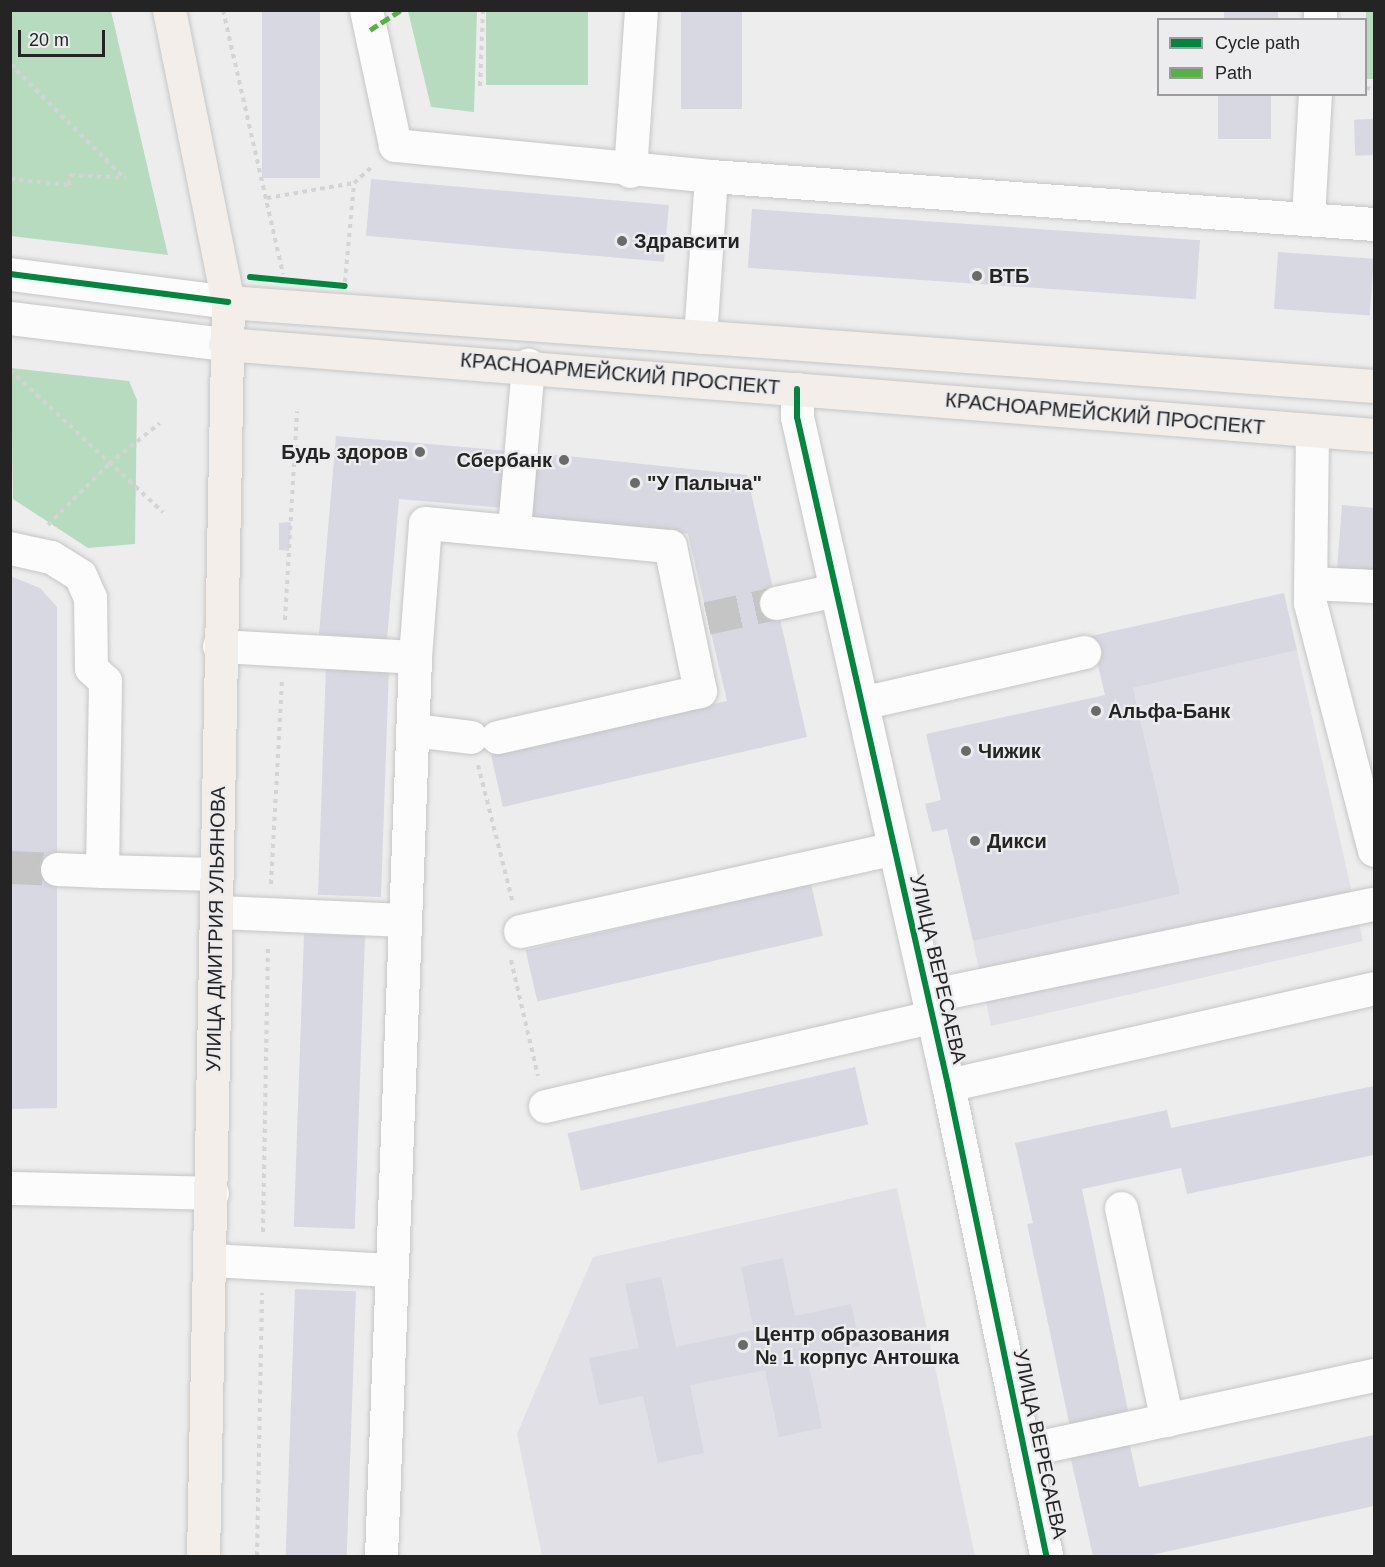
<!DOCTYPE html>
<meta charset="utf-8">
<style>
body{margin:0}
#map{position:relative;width:1385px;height:1567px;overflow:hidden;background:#ededee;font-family:Helvetica,sans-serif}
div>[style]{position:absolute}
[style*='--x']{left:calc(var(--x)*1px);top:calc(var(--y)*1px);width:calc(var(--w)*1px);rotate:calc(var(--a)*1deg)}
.built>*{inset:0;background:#e0e0e6}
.green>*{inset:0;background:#b7dbbe;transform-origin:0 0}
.building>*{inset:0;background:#d7d8e1;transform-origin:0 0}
.minor-tunnel>*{height:33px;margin-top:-16.5px;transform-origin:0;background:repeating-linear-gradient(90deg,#c5c5c6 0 33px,transparent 0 49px)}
.path>*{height:4px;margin-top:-2px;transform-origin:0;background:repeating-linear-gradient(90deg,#d4d4d5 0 4.5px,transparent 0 9px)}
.roads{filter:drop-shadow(0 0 2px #c6c6c7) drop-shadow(0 0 2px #c6c6c7)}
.minor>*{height:33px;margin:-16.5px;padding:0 16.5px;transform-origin:16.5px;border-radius:16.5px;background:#fcfcfc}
.major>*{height:33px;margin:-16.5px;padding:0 16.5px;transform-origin:16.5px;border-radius:16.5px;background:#f3eee9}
.quiet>*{height:4.5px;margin-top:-2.25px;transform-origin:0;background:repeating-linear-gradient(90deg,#55b245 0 9px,transparent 0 13.5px)}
.cycleway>*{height:6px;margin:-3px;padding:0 3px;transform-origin:3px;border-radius:3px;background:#00873e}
.dots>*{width:16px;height:16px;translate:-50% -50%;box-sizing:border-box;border:3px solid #ececef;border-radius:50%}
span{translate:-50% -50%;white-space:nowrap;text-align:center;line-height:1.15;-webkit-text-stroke:4.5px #ececef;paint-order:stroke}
.poi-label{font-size:20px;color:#242425;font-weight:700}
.left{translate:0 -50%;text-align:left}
.right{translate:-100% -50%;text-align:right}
.street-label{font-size:20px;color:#242425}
.frame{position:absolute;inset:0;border:12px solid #242425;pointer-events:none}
.legend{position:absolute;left:1157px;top:18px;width:210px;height:78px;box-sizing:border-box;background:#ececef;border:2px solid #9c9c9e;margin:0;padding:8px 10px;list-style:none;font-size:18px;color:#242425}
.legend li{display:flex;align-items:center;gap:12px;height:30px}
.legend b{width:30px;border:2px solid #9c9c9e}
.scale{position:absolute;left:18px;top:30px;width:87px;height:27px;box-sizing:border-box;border:3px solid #242425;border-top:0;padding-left:8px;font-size:18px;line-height:21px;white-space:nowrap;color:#242425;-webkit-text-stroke:4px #ececef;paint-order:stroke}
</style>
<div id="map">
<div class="built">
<i style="clip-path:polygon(1297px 650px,1363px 941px,991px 1026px,973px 941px,1179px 894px,1133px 688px)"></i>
<i style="clip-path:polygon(897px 1188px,975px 1556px,542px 1556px,517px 1434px,593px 1257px)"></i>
</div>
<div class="green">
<i style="clip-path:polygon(11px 10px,111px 11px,168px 255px,11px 236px)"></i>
<i style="clip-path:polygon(408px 11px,477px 11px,474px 112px,431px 107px)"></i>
<i style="left:486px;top:11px;width:102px;height:74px"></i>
<i style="left:1366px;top:11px;width:8px;height:68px"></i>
<i style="clip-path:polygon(11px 368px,129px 381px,137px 400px,135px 544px,88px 548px,13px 499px)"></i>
</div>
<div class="building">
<i style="left:262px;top:10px;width:58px;height:168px"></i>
<i style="left:681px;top:10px;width:61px;height:99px"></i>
<i style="left:1224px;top:10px;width:54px;height:10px"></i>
<i style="left:1218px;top:94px;width:53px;height:45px"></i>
<i style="left:1373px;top:119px;width:36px;height:19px;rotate:88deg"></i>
<i style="left:371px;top:179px;width:299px;height:57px;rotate:5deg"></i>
<i style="left:752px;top:209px;width:449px;height:59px;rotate:4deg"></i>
<i style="left:1278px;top:252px;width:96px;height:57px;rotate:4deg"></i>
<i style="clip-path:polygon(336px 436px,510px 451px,505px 508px,399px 499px,387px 640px,319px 634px)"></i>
<i style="clip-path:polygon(529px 452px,747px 475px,807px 737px,503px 807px,491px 755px,727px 701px,688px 534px,522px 517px)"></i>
<i style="clip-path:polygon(1342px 505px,1374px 508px,1374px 573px,1337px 570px)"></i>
<i style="clip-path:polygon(291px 522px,289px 551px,279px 550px,279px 523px)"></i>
<i style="clip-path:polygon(10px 576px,40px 588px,57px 607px,57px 1108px,10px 1109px)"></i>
<i style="clip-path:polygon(1284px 593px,1297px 650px,1133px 688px,1180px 894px,973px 941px,947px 829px,932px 832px,925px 804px,941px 800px,926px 734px,1105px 695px,1091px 636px)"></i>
<i style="left:326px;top:666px;width:63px;height:229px;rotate:2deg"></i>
<i style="left:811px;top:884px;width:53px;height:293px;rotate:77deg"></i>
<i style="left:304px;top:934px;width:61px;height:293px;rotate:2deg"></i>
<i style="left:855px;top:1067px;width:59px;height:295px;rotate:77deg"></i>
<i style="clip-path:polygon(1374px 1086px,1374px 1155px,1187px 1194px,1181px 1168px,1082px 1189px,1129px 1415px,1070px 1427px,1027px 1224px,1033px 1223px,1015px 1143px,1167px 1110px,1171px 1128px)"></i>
<i style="clip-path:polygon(783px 1258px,795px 1316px,851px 1304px,860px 1346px,807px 1357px,822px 1428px,779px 1437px,765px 1370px,690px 1385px,704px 1453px,658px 1463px,643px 1396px,599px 1405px,589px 1358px,639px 1348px,625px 1284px,661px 1277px,676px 1347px,754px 1330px,741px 1267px)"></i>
<i style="left:295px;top:1289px;width:61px;height:267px;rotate:2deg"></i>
<i style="clip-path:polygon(1374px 1435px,1374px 1506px,1147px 1556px,1093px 1556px,1070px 1455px,1129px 1441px,1139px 1487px)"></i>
</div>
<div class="minor-tunnel">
<i style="--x:707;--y:618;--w:71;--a:-12.3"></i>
<i style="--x:10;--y:867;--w:47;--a:2.4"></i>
</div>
<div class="path">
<i style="--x:223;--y:10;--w:271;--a:77.2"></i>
<i style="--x:10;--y:64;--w:163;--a:45"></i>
<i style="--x:480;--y:86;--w:76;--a:-87.7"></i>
<i style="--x:1366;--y:88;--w:8;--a:7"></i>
<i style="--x:10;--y:179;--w:59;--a:5.8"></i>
<i style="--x:69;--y:185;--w:10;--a:-84"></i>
<i style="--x:70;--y:175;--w:55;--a:3.1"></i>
<i style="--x:267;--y:198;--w:88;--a:-9.8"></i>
<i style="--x:354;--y:183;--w:25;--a:-42"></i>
<i style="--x:345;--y:282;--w:99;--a:-84.8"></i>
<i style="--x:10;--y:370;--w:209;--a:42.9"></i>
<i style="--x:48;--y:525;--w:86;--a:-45"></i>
<i style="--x:109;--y:464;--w:65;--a:-38.8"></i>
<i style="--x:285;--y:620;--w:209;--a:-86.7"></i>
<i style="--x:478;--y:765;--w:142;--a:75.8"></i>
<i style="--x:271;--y:884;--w:205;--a:-86.9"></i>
<i style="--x:511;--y:960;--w:119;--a:76.9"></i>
<i style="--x:263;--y:1232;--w:287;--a:-89"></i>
<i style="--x:257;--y:1556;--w:263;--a:-88.9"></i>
</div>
<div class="roads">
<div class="minor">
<i style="--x:366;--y:10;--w:138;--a:77.9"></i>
<i style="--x:395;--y:145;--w:318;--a:5.6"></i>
<i style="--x:711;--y:176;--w:161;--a:93.9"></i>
<i style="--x:1320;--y:20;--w:10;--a:-90"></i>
<i style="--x:630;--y:171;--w:161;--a:-86.1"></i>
<i style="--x:711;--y:176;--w:665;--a:4.14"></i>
<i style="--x:1308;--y:218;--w:124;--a:-86.8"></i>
<i style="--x:10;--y:274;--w:220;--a:7.3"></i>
<i style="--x:10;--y:318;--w:217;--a:6.9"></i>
<i style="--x:797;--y:389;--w:28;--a:90"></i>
<i style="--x:797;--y:417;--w:685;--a:77.26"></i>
<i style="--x:948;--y:1085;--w:481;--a:78.2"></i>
<i style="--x:1312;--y:431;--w:172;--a:90.7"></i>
<i style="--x:1310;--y:603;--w:255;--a:75.5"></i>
<i style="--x:514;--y:529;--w:165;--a:-85.1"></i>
<i style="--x:10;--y:548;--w:42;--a:12.4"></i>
<i style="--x:51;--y:557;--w:34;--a:32"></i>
<i style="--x:80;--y:575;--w:24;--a:66"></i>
<i style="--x:90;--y:597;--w:71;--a:89.2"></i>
<i style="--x:91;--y:668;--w:19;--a:43"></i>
<i style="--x:105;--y:681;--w:190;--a:90.9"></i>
<i style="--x:102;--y:871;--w:113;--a:1.5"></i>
<i style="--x:1310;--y:583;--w:64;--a:2.7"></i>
<i style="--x:776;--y:603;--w:61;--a:-12.2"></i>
<i style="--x:219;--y:646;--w:196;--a:3.2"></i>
<i style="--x:415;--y:657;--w:134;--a:-85.7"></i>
<i style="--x:425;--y:523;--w:246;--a:5.4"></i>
<i style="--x:670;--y:546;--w:148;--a:78.3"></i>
<i style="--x:700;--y:691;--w:208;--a:167.2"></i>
<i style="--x:862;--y:703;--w:228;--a:-12.9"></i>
<i style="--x:413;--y:730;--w:58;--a:6.9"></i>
<i style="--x:57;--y:869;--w:45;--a:2.5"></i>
<i style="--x:219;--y:912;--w:186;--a:2.5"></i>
<i style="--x:520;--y:931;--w:383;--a:-12.5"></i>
<i style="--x:928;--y:996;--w:455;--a:-11.7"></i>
<i style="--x:948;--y:1085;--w:437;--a:-12.8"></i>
<i style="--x:545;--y:1106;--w:397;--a:-13"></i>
<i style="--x:10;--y:1188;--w:202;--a:1.4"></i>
<i style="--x:1121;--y:1208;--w:217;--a:77.8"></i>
<i style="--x:210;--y:1260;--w:181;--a:3.2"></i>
<i style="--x:1026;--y:1450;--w:356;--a:-12.2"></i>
<i style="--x:381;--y:1556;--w:900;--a:-87.83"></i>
</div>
<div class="major">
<i style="--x:169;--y:10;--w:298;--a:78.6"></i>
<i style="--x:228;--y:302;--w:1254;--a:91.14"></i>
<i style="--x:228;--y:302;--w:1149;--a:4.19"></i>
<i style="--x:225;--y:344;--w:1153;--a:4.53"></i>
</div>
</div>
<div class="quiet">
<i style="--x:370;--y:30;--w:37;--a:-33"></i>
</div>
<div class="cycleway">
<i style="--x:10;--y:274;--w:220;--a:7.3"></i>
<i style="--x:250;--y:277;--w:95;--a:5.4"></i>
<i style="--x:797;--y:389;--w:28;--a:90"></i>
<i style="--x:797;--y:417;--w:685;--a:77.26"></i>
<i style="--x:948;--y:1085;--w:481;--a:78.2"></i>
</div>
<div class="dots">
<i style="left:622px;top:241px;background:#6a6a6b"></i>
<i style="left:977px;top:276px;background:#6a6a6b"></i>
<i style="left:420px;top:452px;background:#6a6a6b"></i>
<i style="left:564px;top:460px;background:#6a6a6b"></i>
<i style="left:635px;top:483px;background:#6a6a6b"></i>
<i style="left:1096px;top:711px;background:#6a6a6b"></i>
<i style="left:966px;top:751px;background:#6a6a6b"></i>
<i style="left:975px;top:841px;background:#6a6a6b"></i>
<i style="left:743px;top:1345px;background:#6a6a6b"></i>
</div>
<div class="poi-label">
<span class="left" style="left:634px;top:241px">Здравсити</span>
<span class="left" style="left:989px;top:276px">ВТБ</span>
<span class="right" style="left:408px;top:452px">Будь здоров</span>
<span class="right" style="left:552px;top:460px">Сбербанк</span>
<span class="left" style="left:647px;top:483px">"У Палыча"</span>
<span class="left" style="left:1108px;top:711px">Альфа-Банк</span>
<span class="left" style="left:978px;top:751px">Чижик</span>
<span class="left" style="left:987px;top:841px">Дикси</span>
<span class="left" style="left:755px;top:1346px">Центр образования<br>№ 1 корпус Антошка</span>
</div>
<div class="street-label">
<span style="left:620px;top:374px;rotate:5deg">КРАСНОАРМЕЙСКИЙ ПРОСПЕКТ</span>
<span style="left:1105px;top:414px;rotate:5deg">КРАСНОАРМЕЙСКИЙ ПРОСПЕКТ</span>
<span style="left:216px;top:929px;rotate:-89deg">УЛИЦА ДМИТРИЯ УЛЬЯНОВА</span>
<span style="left:938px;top:969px;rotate:77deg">УЛИЦА ВЕРЕСАЕВА</span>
<span style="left:1040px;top:1444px;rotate:78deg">УЛИЦА ВЕРЕСАЕВА</span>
</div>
<div class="frame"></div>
<ul class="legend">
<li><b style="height:8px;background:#00873e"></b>Cycle path</li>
<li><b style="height:8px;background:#55b245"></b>Path</li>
</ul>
<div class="scale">20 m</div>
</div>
